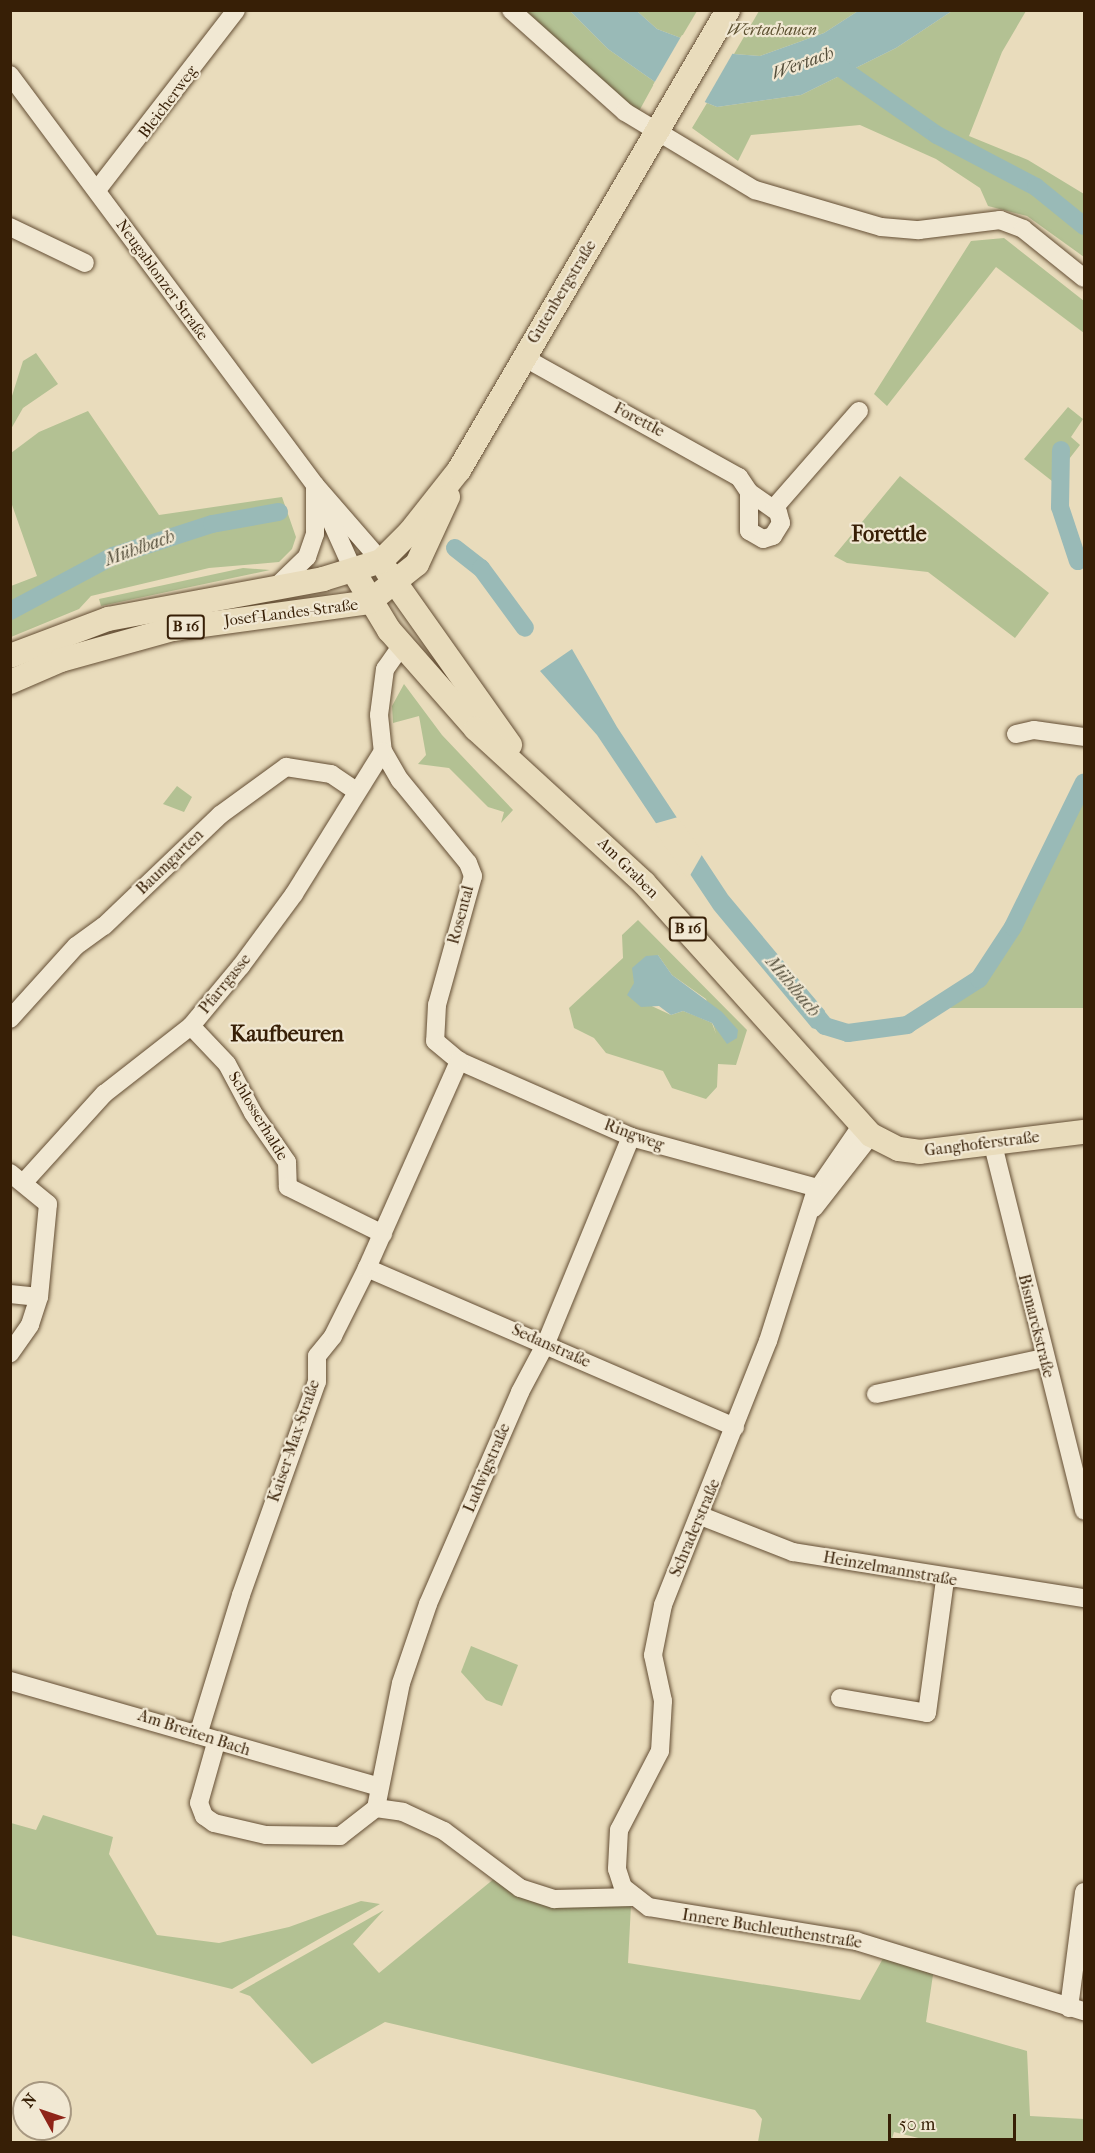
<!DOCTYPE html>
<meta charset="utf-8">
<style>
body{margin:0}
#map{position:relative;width:1095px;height:2153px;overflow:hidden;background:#e9dcbc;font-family:"IM FELL French Canon",serif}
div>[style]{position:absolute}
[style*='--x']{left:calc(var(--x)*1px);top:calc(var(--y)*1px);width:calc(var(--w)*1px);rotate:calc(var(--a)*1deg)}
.green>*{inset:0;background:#b3c193}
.water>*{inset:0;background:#99bab7}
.pier>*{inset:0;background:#e9dcbc}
.canal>*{height:18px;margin:-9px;padding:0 9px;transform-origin:9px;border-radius:9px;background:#99bab7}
.roads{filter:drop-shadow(0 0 2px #644e34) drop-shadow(0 0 2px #644e34)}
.minor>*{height:18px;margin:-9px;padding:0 9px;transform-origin:9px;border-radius:9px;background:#f1e8d3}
.major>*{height:24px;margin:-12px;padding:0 12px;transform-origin:12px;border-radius:12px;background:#e9dcbc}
span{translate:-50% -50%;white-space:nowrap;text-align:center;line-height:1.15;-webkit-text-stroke:4.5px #f1e8d3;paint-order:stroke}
.shield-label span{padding:2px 4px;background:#f1e8d3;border:2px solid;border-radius:4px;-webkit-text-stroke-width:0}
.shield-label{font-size:15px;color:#371f06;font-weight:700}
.park-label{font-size:16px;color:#5c5030;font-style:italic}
.street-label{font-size:16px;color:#371f06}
.water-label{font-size:18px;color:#544e3b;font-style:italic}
.district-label{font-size:22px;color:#371f06;font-weight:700}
.frame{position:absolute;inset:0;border:12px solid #371f06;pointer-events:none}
.north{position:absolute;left:12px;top:2081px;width:60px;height:60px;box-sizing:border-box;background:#f1e8d3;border:2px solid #a79881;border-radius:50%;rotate:310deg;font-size:16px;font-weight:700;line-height:24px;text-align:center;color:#371f06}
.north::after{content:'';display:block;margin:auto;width:21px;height:27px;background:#8f2418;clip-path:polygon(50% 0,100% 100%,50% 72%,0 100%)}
.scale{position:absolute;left:888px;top:2114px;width:128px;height:27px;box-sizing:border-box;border:3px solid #371f06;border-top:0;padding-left:8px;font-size:18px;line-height:21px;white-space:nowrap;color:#371f06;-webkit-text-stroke:4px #f1e8d3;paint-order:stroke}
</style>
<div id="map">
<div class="green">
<i style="clip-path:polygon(515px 11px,570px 11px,608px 49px,655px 82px,638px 113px)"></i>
<i style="clip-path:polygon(637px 11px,697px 11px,681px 38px,657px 29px)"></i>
<i style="clip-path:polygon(759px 11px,858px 11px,824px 33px,760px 56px,734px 54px)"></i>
<i style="clip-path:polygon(952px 11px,1026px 11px,1002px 52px,969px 136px,1028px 160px,1084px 194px,1084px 257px,1027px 216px,988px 206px,980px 188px,936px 159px,860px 125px,751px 135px,738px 161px,692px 128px,707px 103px,717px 107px,801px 95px,896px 48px)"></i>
<i style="clip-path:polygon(1004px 238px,1084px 301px,1084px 333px,996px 267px,887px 406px,874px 394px,971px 241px)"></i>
<i style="clip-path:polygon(36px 353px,58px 384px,23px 408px,11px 429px,11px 399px,23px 361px)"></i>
<i style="clip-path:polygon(1068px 407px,1083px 419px,1071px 437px,1080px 445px,1052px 481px,1024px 459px)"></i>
<i style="clip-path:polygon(88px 411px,159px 515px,282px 497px,296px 537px,292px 549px,279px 562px,209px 568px,91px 596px,79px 609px,11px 637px,11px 586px,37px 576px,11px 502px,11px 453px,39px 432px)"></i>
<i style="clip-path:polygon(900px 476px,1049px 593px,1015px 638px,928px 572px,847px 563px,834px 556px)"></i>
<i style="clip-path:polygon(243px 568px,270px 570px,101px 606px,99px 599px)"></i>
<i style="clip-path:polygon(404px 684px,442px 735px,513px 810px,501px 823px,504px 812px,488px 807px,449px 768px,418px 764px,426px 755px,419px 716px,393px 723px,392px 706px)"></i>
<i style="clip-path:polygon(177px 786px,192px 797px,184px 812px,163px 804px)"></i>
<i style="clip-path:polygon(1084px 789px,1084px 1008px,942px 1008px,982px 981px,1015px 928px)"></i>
<i style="clip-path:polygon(evenodd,638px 920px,747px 1030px,736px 1065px,718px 1064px,717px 1087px,706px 1099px,672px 1088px,663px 1071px,606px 1053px,594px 1038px,574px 1028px,569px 1008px,623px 958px,622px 935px,638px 920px,658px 955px,672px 975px,706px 999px,716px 1034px,712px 1023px,696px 1016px,683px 1011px,671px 1015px,628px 995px,658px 955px)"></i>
<i style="clip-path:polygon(471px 1646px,518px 1665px,502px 1706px,486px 1700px,461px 1672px)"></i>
<i style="clip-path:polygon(43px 1815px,113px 1837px,109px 1854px,157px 1935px,219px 1943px,289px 1927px,361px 1901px,380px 1904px,232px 1989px,11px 1935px,11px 1823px,36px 1830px)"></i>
<i style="clip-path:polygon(495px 1878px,553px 1906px,631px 1905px,628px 1963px,860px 2000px,886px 1953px,934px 1968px,926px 2022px,1027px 2051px,1030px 2116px,1084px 2119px,1084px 2142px,935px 2142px,894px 2132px,891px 2142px,758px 2142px,762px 2119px,755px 2110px,385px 2022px,312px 2064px,250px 1996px,239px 1992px,384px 1910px,353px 1944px,379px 1973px)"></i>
</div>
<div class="water">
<i style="clip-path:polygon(570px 11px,637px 11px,657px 29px,681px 38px,734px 54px,760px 56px,824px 33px,858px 11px,952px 11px,896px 48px,801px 95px,717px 107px,655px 82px,608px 49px)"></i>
<i style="clip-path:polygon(572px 649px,617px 727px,728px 895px,825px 1011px,821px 1031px,812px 1028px,714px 910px,597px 735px,540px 671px)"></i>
<i style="clip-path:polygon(658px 955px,672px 975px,722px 1012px,738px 1030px,737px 1038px,727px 1044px,712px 1023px,683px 1011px,671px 1015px,659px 1006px,641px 1007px,627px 995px,634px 983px,632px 968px,646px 956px)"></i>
</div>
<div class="pier">
<i style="clip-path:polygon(682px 35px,734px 51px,703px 105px,653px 85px)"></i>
<i style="clip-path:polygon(678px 817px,703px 853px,688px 879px,650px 825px)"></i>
</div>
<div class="canal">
<i style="--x:828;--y:59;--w:133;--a:34.9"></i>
<i style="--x:937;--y:135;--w:112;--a:27.7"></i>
<i style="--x:1036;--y:187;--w:62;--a:39.1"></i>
<i style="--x:1061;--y:450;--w:57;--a:91"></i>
<i style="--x:1060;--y:507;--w:57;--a:71.6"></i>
<i style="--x:455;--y:548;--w:33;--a:38"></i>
<i style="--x:481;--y:568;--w:74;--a:53.7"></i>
<i style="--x:10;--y:611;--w:117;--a:-28.1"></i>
<i style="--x:113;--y:556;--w:104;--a:-17.9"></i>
<i style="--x:212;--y:524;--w:68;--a:-10.2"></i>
<i style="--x:807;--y:1004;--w:28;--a:51"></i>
<i style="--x:825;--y:1026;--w:24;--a:17"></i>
<i style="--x:848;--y:1033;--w:60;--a:-7.7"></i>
<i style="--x:907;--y:1025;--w:85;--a:-32.6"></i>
<i style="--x:979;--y:979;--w:62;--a:-56.8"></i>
<i style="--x:1013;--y:927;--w:161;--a:-63.9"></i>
</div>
<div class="roads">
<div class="minor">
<i style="--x:511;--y:10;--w:153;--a:41.8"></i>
<i style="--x:625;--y:112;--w:152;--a:31"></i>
<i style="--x:755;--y:190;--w:131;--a:16.4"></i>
<i style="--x:881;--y:227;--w:38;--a:5"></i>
<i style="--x:919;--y:230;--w:82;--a:-7"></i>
<i style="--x:1000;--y:220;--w:25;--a:21"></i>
<i style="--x:1023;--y:229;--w:78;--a:38.8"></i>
<i style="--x:10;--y:75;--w:511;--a:53.35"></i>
<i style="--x:315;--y:485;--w:101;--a:49"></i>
<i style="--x:97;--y:190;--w:227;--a:-52.3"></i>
<i style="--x:10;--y:227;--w:83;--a:25.6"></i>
<i style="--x:523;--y:357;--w:247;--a:29.1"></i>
<i style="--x:739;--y:477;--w:18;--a:56"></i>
<i style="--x:749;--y:492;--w:35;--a:35"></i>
<i style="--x:778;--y:512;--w:11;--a:75"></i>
<i style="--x:781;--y:523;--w:15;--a:122"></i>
<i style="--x:773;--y:536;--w:10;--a:163"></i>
<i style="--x:763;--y:539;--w:16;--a:-150"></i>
<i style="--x:749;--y:531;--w:39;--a:-90"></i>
<i style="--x:323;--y:503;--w:76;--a:65.8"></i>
<i style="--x:774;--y:508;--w:129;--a:-48.8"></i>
<i style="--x:277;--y:586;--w:42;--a:-44"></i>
<i style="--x:307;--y:557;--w:24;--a:-71"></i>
<i style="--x:315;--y:534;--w:49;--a:-90"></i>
<i style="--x:402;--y:645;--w:29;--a:125"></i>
<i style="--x:385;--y:669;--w:46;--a:97.4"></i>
<i style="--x:379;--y:715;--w:36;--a:84"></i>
<i style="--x:383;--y:751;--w:34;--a:60"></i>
<i style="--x:400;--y:780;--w:107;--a:50.7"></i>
<i style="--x:468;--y:863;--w:14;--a:69"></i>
<i style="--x:473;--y:876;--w:134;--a:105.6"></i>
<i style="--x:437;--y:1005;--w:36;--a:93"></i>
<i style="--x:435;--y:1041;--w:31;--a:40"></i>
<i style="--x:459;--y:1061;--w:188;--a:23.8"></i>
<i style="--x:631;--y:1137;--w:194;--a:15.3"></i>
<i style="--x:1016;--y:734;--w:18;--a:-13"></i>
<i style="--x:1034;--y:730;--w:50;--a:8"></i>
<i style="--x:10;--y:1019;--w:98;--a:-47.9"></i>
<i style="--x:76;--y:946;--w:34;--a:-36"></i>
<i style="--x:104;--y:926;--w:161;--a:-43.7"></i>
<i style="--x:220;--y:815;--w:82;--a:-36"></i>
<i style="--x:286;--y:767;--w:46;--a:8.8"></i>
<i style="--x:331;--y:774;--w:29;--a:34"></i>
<i style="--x:191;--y:1026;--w:52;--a:46.5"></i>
<i style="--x:227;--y:1064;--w:55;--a:62"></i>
<i style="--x:253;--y:1113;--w:60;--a:55.2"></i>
<i style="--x:287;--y:1162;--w:25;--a:88"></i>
<i style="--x:288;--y:1187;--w:106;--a:26.3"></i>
<i style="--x:861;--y:1126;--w:81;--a:124.5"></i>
<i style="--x:815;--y:1193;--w:155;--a:107.6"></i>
<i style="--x:768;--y:1341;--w:284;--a:111.7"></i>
<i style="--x:663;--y:1605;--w:51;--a:101.3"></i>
<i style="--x:653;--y:1655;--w:47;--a:77.7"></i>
<i style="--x:663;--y:1701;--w:50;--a:93.4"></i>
<i style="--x:660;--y:1751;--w:89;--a:117.4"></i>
<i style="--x:619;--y:1830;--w:39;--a:93"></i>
<i style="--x:617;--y:1869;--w:19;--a:72"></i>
<i style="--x:623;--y:1887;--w:33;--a:38"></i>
<i style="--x:649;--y:1907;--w:210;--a:9.3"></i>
<i style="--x:856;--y:1941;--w:239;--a:17.1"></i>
<i style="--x:992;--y:1141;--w:381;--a:76"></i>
<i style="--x:10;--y:1173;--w:49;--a:39.2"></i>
<i style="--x:48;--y:1204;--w:93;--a:95.5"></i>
<i style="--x:39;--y:1297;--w:29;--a:108"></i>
<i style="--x:30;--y:1325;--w:35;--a:125"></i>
<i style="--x:25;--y:1181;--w:118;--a:-47.8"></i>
<i style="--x:104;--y:1094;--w:110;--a:-38"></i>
<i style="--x:191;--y:1026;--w:78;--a:-50.2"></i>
<i style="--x:241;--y:966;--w:89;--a:-53.6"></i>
<i style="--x:294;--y:894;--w:168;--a:-58.1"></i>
<i style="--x:814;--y:1208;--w:93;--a:-52"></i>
<i style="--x:367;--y:1268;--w:401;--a:23.4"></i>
<i style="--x:10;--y:1294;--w:29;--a:6"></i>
<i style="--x:876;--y:1394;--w:172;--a:-12.1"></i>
<i style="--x:701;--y:1516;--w:99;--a:21.4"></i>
<i style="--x:793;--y:1552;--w:295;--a:9"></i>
<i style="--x:10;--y:1681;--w:382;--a:16"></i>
<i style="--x:840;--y:1698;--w:88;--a:9.8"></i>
<i style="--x:927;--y:1713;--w:135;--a:-82.3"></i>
<i style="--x:198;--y:1735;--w:146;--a:-72.9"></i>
<i style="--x:241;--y:1595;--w:226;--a:-70.4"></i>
<i style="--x:317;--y:1382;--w:26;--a:-90"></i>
<i style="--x:317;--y:1356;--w:26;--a:-51"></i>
<i style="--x:333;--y:1336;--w:76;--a:-63.4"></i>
<i style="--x:367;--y:1268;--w:227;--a:-66"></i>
<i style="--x:216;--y:1743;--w:62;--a:105.8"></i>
<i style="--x:199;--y:1803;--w:14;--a:69"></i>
<i style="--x:204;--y:1816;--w:12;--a:35"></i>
<i style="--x:214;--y:1823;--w:53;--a:13"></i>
<i style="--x:266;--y:1835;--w:74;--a:0.8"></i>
<i style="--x:340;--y:1836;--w:46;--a:-37.9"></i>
<i style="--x:376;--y:1808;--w:127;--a:-78.7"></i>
<i style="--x:401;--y:1683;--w:83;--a:-71.1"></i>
<i style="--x:428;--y:1604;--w:231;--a:-66.5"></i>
<i style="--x:520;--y:1392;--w:55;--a:-62"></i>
<i style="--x:546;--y:1343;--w:223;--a:-67.6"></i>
<i style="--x:376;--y:1808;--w:27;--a:8"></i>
<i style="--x:403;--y:1812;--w:45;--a:24.9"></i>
<i style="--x:444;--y:1831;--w:95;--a:36.9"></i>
<i style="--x:520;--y:1888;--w:36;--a:18"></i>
<i style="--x:554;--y:1899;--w:79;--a:-1.5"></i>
<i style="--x:1069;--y:2008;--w:117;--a:-82.6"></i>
</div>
<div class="major">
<i style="--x:387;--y:571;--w:213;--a:54.7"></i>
<i style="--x:354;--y:572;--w:68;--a:58.9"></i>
<i style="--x:389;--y:630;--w:132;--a:48.7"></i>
<i style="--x:476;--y:729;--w:228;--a:42.5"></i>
<i style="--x:644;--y:883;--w:339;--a:48"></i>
<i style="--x:871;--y:1135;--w:31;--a:27"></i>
<i style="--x:899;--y:1149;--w:21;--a:8"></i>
<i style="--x:920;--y:1152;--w:165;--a:-7"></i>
<i style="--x:10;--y:656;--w:105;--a:-20.7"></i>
<i style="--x:108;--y:619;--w:219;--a:-10.5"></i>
<i style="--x:323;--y:579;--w:61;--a:-17.2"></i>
<i style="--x:381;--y:561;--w:41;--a:-45"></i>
<i style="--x:410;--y:532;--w:79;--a:-51.7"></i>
<i style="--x:459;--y:470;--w:533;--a:-59.68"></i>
<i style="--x:10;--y:682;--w:56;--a:-23.3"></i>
<i style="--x:61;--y:660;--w:116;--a:-15.5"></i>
<i style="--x:173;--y:629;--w:198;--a:-7.8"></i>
<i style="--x:369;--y:602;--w:61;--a:-38.4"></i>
<i style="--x:417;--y:564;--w:74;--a:-65.2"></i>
</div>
</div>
<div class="shield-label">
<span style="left:186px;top:627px">B 16</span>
<span style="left:688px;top:929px">B 16</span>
</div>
<div class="park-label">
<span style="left:772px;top:30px">Wertachauen</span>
</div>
<div class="street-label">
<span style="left:168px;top:102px;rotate:-53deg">Bleicherweg</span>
<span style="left:162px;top:280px;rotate:54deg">Neugablonzer Straße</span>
<span style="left:562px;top:292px;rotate:-59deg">Gutenbergstraße</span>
<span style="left:639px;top:420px;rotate:28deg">Forettle</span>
<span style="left:291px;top:613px;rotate:-7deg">Josef-Landes-Straße</span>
<span style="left:170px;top:862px;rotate:-44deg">Baumgarten</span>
<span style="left:628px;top:868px;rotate:45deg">Am Graben</span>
<span style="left:461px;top:915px;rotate:-75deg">Rosental</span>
<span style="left:225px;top:984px;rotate:-51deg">Pfarrgasse</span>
<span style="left:258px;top:1116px;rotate:59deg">Schlosserhalde</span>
<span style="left:634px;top:1135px;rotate:20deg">Ringweg</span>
<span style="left:982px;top:1144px;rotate:-7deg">Ganghoferstraße</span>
<span style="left:1036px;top:1326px;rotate:76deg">Bismarckstraße</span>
<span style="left:551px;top:1346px;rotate:24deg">Sedanstraße</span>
<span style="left:294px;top:1441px;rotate:-71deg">Kaiser-Max-Straße</span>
<span style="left:487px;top:1468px;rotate:-67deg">Ludwigstraße</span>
<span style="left:695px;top:1528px;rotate:-67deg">Schraderstraße</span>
<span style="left:890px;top:1569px;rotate:10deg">Heinzelmannstraße</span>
<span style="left:194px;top:1733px;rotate:18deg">Am Breiten Bach</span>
<span style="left:772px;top:1929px;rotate:9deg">Innere Buchleuthenstraße</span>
</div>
<div class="water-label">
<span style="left:803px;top:64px;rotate:-20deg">Wertach</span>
<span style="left:140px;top:549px;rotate:-20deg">Mühlbach</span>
<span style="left:792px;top:987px;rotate:50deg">Mühlbach</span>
</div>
<div class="district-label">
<span style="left:889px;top:535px">Forettle</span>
<span style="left:287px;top:1035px">Kaufbeuren</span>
</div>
<div class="frame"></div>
<div class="north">N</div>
<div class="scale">50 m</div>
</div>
